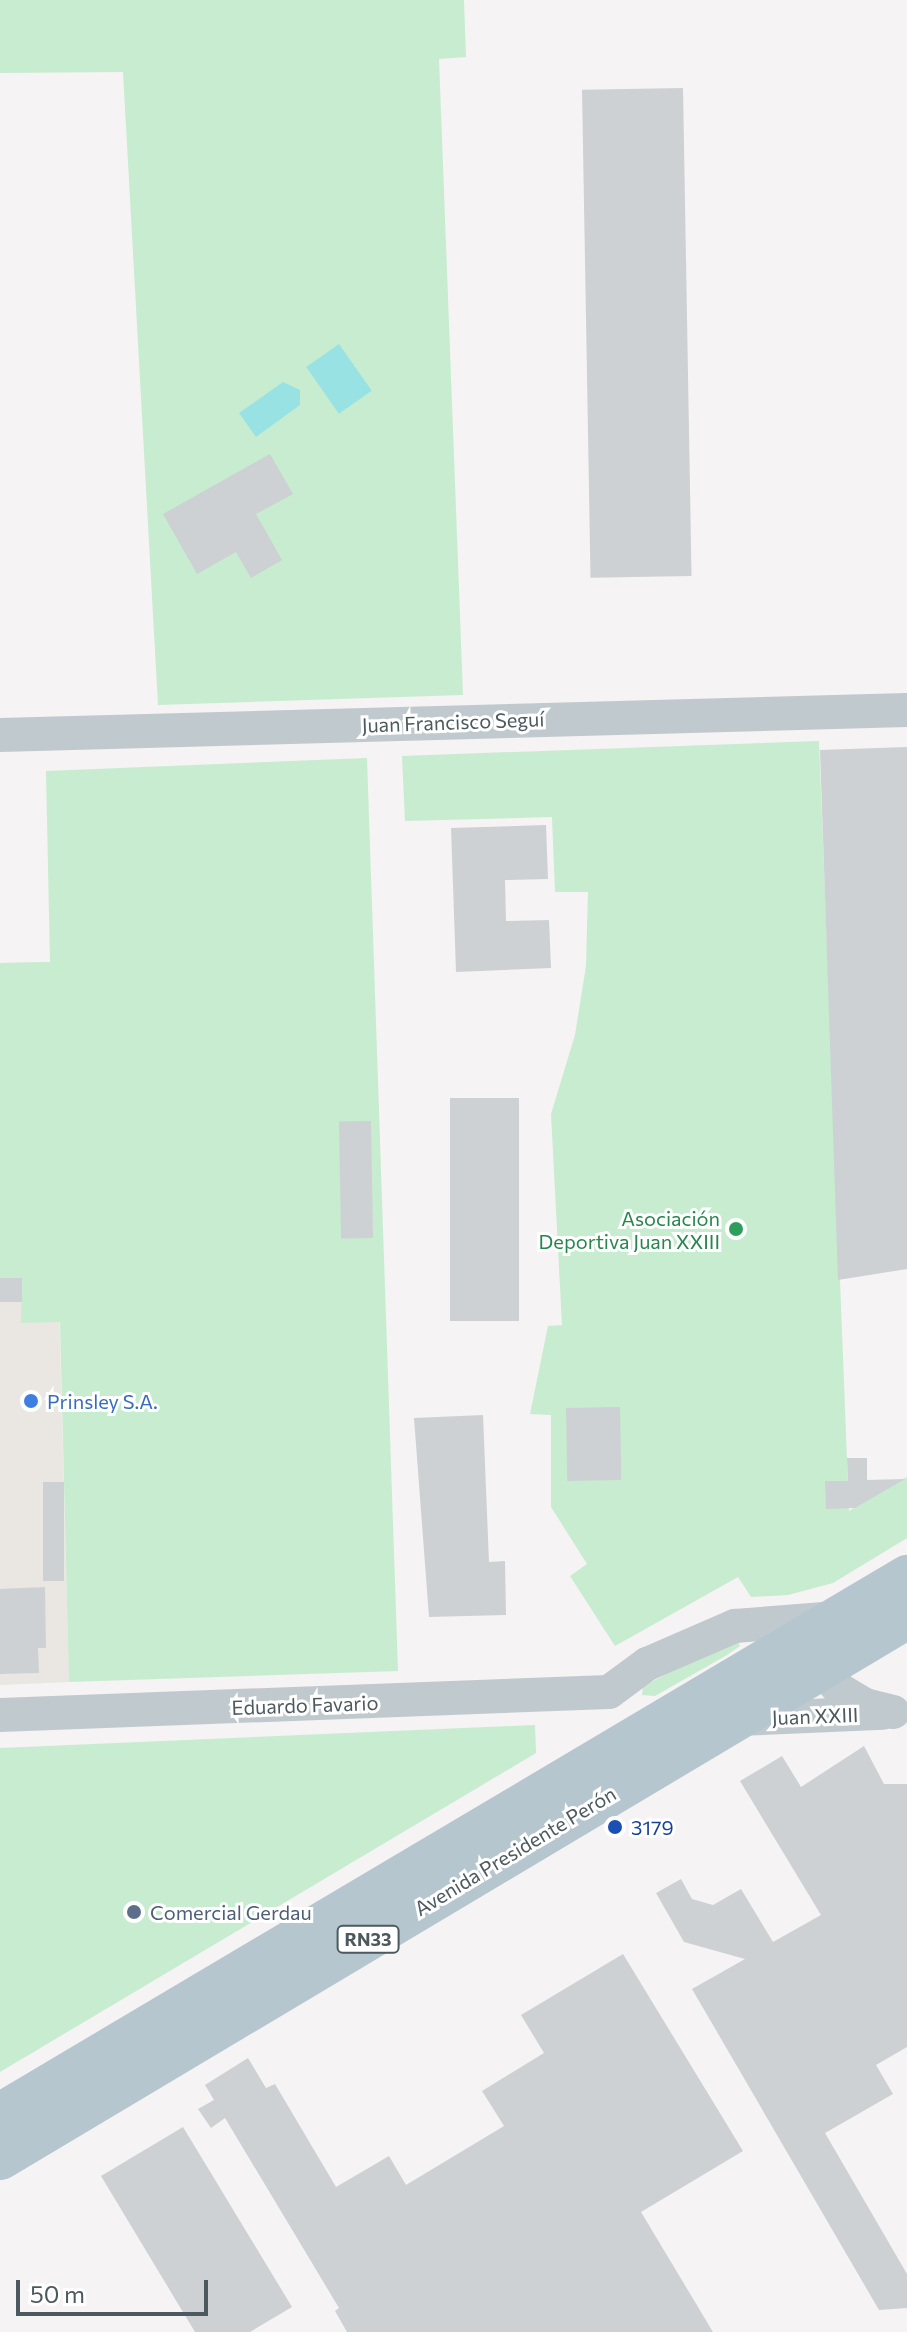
<!DOCTYPE html>
<meta charset="utf-8">
<style>
body{margin:0}
#map{position:relative;width:907px;height:2332px;overflow:hidden;background:#f5f3f3;font-family:Commissioner,sans-serif}
div>[style]{position:absolute}
[style*='--x']{left:calc(var(--x)*1px);top:calc(var(--y)*1px);width:calc(var(--w)*1px);rotate:calc(var(--a)*1deg)}
.commercial>*{inset:0;background:#eae6e1}
.green>*{inset:0;background:#c7eccf}
.water>*{inset:0;background:#99e2e4;transform-origin:0 0}
.building>*{inset:0;background:#cdd1d4;transform-origin:0 0}
.minor>*{height:34px;margin:-17px;padding:0 17px;transform-origin:17px;border-radius:17px;background:#c0c9cd}
.major>*{height:44px;margin:-22px;padding:0 22px;transform-origin:22px;border-radius:22px;background:#b6c6ce}
.dots>*{width:22px;height:22px;translate:-50% -50%;box-sizing:border-box;border:4px solid #fff;border-radius:50%}
span{translate:-50% -50%;white-space:nowrap;text-align:center;line-height:1.15;-webkit-text-stroke:6px #fff;paint-order:stroke}
.shield-label span{padding:2px 6px;background:#fff;border:2px solid;border-radius:6px;-webkit-text-stroke-width:0}
.shield-label{font-size:18px;color:#4c595e;font-weight:700}
.street-label{font-size:20px;color:#4c595e}
.leisure-label{font-size:20px;color:#27864d}
.right{translate:-100% -50%;text-align:right}
.shop-label{font-size:20px;color:#366cbe}
.left{translate:0 -50%;text-align:left}
.transit-label{font-size:20px;color:#164399}
.service-label{font-size:20px;color:#4e5e75}
.scale{position:absolute;left:16px;top:2280px;width:192px;height:36px;box-sizing:border-box;border:4px solid #4c595e;border-top:0;padding-left:10px;font-size:24px;line-height:28px;white-space:nowrap;color:#4c595e;-webkit-text-stroke:6px #fff;paint-order:stroke}
</style>
<div id="map">
<div class="commercial">
<i style="clip-path:polygon(50px 962px,69px 1682px,0 1685px,0 963px)"></i>
</div>
<div class="green">
<i style="clip-path:polygon(0 0,464px 0,466px 57px,439px 59px,463px 695px,158px 705px,123px 72px,0 73px)"></i>
<i style="clip-path:polygon(819px 741px,849px 1511px,907px 1477px,907px 1538px,833px 1583px,788px 1595px,751px 1597px,738px 1577px,615px 1646px,570px 1576px,587px 1564px,551px 1507px,551px 1415px,530px 1414px,548px 1326px,562px 1325px,551px 1114px,575px 1035px,586px 966px,588px 892px,555px 892px,552px 817px,405px 821px,402px 756px)"></i>
<i style="clip-path:polygon(367px 758px,398px 1671px,69px 1682px,60px 1322px,21px 1323px,22px 1278px,0 1278px,0 963px,50px 962px,46px 771px)"></i>
<i style="clip-path:polygon(737px 1640px,740px 1646px,727px 1655px,655px 1696px,642px 1695px,643px 1687px,660px 1677px)"></i>
<i style="clip-path:polygon(535px 1725px,536px 1753px,0 2072px,0 1748px)"></i>
</div>
<div class="water">
<i style="left:339px;top:344px;width:57px;height:40px;rotate:55deg"></i>
<i style="clip-path:polygon(283px 382px,300px 390px,300px 405px,256px 437px,239px 413px)"></i>
</div>
<div class="building">
<i style="left:683px;top:88px;width:488px;height:101px;rotate:89deg"></i>
<i style="clip-path:polygon(270px 454px,293px 494px,256px 514px,282px 560px,251px 578px,236px 552px,197px 574px,163px 514px)"></i>
<i style="clip-path:polygon(907px 747px,907px 1269px,838px 1280px,820px 750px)"></i>
<i style="clip-path:polygon(546px 825px,548px 879px,505px 880px,506px 921px,549px 920px,551px 968px,456px 972px,451px 828px)"></i>
<i style="left:450px;top:1098px;width:69px;height:223px"></i>
<i style="left:371px;top:1121px;width:117px;height:32px;rotate:89deg"></i>
<i style="left:0;top:1278px;width:22px;height:24px"></i>
<i style="left:620px;top:1407px;width:73px;height:54px;rotate:89deg"></i>
<i style="clip-path:polygon(483px 1415px,489px 1562px,505px 1561px,506px 1615px,429px 1617px,414px 1418px)"></i>
<i style="clip-path:polygon(847px 1458px,867px 1458px,867px 1480px,905px 1479px,855px 1508px,826px 1509px,825px 1481px,848px 1481px)"></i>
<i style="left:43px;top:1482px;width:21px;height:99px"></i>
<i style="clip-path:polygon(45px 1587px,46px 1648px,38px 1648px,39px 1673px,0 1674px,0 1589px)"></i>
<i style="clip-path:polygon(864px 1746px,884px 1784px,907px 1784px,907px 2047px,876px 2065px,893px 2094px,825px 2133px,907px 2274px,907px 2308px,879px 2310px,692px 1989px,745px 1959px,684px 1942px,656px 1893px,681px 1879px,692px 1899px,713px 1905px,741px 1889px,773px 1942px,821px 1915px,740px 1781px,782px 1756px,801px 1787px)"></i>
<i style="clip-path:polygon(623px 1954px,743px 2151px,641px 2212px,713px 2332px,347px 2332px,335px 2311px,339px 2308px,225px 2118px,211px 2128px,198px 2109px,214px 2100px,205px 2085px,248px 2058px,266px 2088px,275px 2084px,336px 2187px,389px 2156px,406px 2185px,504px 2126px,482px 2091px,544px 2053px,521px 2015px)"></i>
<i style="clip-path:polygon(183px 2127px,292px 2307px,250px 2332px,195px 2332px,101px 2176px)"></i>
</div>
<div class="minor">
<i style="--x:0;--y:735;--w:907;--a:-1.58"></i>
<i style="--x:805;--y:1650;--w:53;--a:48.8"></i>
<i style="--x:840;--y:1690;--w:29;--a:31"></i>
<i style="--x:865;--y:1705;--w:29;--a:14"></i>
<i style="--x:0;--y:1715;--w:609;--a:-2.16"></i>
<i style="--x:609;--y:1692;--w:47;--a:-36.4"></i>
<i style="--x:647;--y:1664;--w:96;--a:-23.4"></i>
<i style="--x:735;--y:1626;--w:102;--a:-4.5"></i>
<i style="--x:737;--y:1719;--w:146;--a:-2.4"></i>
</div>
<div class="major">
<i style="--x:0;--y:2115;--w:1055;--a:-30.67"></i>
<i style="--x:0;--y:2158;--w:1056;--a:-30.81"></i>
</div>
<div class="dots">
<i style="left:736px;top:1229px;background:#2e9e5b"></i>
<i style="left:31px;top:1401px;background:#3f7fe0"></i>
<i style="left:615px;top:1827px;background:#1a4fb4"></i>
<i style="left:134px;top:1912px;background:#5c6f8a"></i>
</div>
<div class="shield-label">
<span style="left:368px;top:1939px">RN33</span>
</div>
<div class="street-label">
<span style="left:453px;top:722px;rotate:-2deg">Juan Francisco Seguí</span>
<span style="left:305px;top:1705px;rotate:-2deg">Eduardo Favario</span>
<span style="left:815px;top:1716px;rotate:-2deg">Juan XXIII</span>
<span style="left:515px;top:1851px;rotate:-31deg">Avenida Presidente Perón</span>
</div>
<div class="leisure-label">
<span class="right" style="left:720px;top:1230px">Asociación<br>Deportiva Juan XXIII</span>
</div>
<div class="shop-label">
<span class="left" style="left:47px;top:1401px">Prinsley S.A.</span>
</div>
<div class="transit-label">
<span class="left" style="left:631px;top:1827px">3179</span>
</div>
<div class="service-label">
<span class="left" style="left:150px;top:1912px">Comercial Gerdau</span>
</div>
<div class="scale">50 m</div>
</div>
